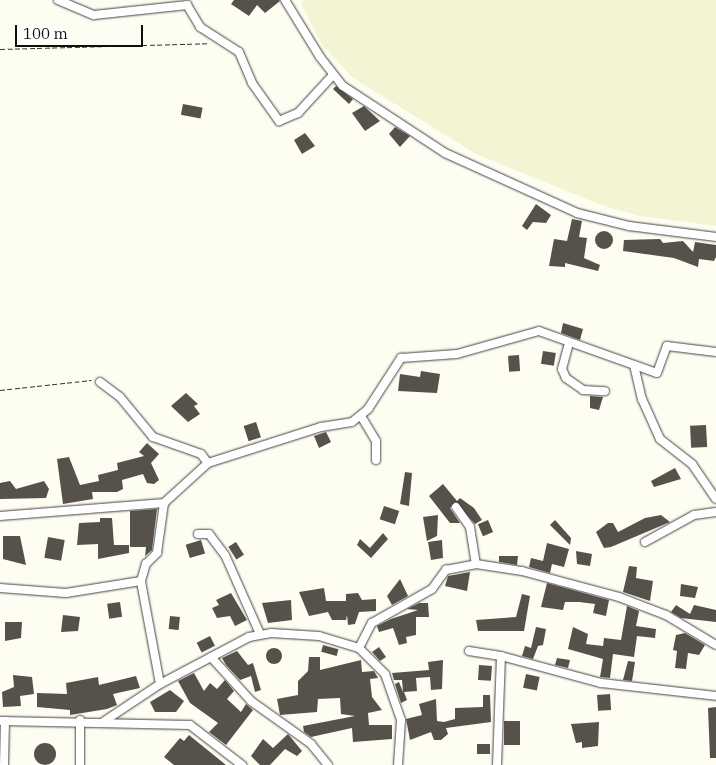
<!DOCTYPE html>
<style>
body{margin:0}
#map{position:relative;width:716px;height:765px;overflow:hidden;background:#fefdf2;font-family:"IBM Plex Serif",serif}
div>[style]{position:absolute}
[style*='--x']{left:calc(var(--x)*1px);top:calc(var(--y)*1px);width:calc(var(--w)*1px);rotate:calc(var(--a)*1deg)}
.farmland>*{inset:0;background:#f3f4d3}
.building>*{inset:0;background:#57514c;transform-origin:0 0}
.round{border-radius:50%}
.path>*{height:1px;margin-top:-0.5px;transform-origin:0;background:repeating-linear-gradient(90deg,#313131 0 5px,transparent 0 7.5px)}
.roads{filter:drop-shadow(0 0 1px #424242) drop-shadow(0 0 1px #424242)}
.minor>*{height:8px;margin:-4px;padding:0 4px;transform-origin:4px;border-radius:4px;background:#fff}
span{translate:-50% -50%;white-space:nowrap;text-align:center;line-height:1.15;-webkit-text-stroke:5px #fff;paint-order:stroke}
.scale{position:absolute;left:15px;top:25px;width:128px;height:22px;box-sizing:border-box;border:2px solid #0f0f0f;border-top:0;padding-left:6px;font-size:15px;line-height:18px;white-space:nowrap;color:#0f0f0f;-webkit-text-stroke:4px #fff;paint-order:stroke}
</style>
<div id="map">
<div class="farmland">
<i style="clip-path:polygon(304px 0,716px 0,716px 226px,640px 216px,601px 205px,476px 154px,353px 78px,323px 46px,301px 4px)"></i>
</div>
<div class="building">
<i style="clip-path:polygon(234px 0,279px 0,280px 1px,265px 13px,257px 5px,249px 16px,231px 4px)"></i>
<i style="clip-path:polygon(336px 86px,353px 99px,349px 104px,333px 89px)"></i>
<i style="left:183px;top:104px;width:20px;height:11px;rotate:11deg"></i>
<i style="clip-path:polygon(364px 106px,380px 121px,365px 131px,352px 113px)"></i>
<i style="clip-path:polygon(395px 127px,410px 136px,400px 147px,389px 134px)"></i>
<i style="clip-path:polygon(305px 133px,315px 146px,302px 154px,294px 140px)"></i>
<i style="clip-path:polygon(536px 204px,551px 215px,546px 223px,533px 222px,527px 230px,522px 226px)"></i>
<i style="clip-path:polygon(572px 219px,582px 221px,579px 237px,587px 238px,584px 258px,600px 265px,598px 271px,565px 263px,565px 267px,549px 266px,554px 239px,567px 241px)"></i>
<i class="round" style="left:595px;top:231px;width:18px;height:18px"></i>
<i style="clip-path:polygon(660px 239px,663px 243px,683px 241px,693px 252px,695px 242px,716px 245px,716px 257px,714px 261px,699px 259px,698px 267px,674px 258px,623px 251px,624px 240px)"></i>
<i style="clip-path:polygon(563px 323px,583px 329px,580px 340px,561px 333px)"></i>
<i style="left:543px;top:351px;width:13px;height:13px;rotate:9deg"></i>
<i style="left:519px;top:355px;width:16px;height:11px;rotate:86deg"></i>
<i style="clip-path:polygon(421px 371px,440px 374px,437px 393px,398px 391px,400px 374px,420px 377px)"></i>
<i style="clip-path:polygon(186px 393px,198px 404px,194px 406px,200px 414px,188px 422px,171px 406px)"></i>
<i style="clip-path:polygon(590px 396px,603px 397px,599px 410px,590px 408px)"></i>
<i style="left:256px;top:422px;width:16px;height:13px;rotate:72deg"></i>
<i style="left:706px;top:425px;width:22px;height:16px;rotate:87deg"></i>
<i style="clip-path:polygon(326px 432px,331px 442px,319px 448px,314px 436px)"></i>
<i style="clip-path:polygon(147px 443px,159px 454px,151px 463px,159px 480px,154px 484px,147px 483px,143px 474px,122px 480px,123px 489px,117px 492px,92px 492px,93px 499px,63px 504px,57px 459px,69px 457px,80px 485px,99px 481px,98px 475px,118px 470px,117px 463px,144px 456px,139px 452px)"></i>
<i style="clip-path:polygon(675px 468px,681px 479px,654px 487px,651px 481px)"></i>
<i style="clip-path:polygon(405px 472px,412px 473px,409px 506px,400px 504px)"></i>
<i style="clip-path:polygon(10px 481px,16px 489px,44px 481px,49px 489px,46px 498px,0 499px,0 483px)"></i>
<i style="clip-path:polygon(443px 484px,457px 501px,460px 498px,474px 508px,482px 520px,475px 524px,455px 502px,450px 508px,460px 523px,450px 523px,429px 496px)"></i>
<i style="left:384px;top:506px;width:16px;height:14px;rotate:18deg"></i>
<i style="clip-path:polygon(157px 509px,152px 550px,145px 556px,146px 547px,130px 547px,130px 511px)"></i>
<i style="clip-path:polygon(438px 515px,437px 536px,427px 541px,423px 517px)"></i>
<i style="clip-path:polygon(661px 515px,670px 522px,611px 547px,604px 548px,596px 532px,608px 523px,613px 523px,618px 532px,645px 518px)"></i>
<i style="clip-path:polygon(100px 518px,112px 518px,114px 545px,129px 545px,129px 553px,98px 559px,98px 544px,77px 545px,79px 523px,100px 522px)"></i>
<i style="left:488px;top:520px;width:13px;height:11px;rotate:67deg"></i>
<i style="clip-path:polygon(555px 520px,571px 538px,570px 545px,550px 525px)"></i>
<i style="clip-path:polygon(383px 533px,388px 539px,371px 558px,357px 545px,360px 539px,370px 548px)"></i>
<i style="clip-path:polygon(3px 536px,20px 536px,26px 565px,3px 559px)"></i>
<i style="left:48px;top:537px;width:17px;height:21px;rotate:10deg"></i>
<i style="left:201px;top:540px;width:14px;height:16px;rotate:73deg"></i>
<i style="clip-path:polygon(442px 540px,443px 558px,431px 560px,428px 542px)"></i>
<i style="left:236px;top:542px;width:15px;height:9px;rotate:58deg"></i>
<i style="clip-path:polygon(547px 543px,569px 549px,564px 567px,552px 564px,550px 573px,529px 567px,531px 558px,543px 561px)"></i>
<i style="clip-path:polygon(576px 551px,592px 554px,590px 566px,577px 564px)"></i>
<i style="clip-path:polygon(499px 556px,518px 556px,517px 565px,499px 562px)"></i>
<i style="clip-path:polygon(629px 566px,637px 567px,636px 578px,653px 581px,650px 601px,623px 592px)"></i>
<i style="clip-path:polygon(470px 572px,467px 591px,445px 586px,448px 576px)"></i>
<i style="clip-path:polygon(400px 579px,408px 596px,392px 605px,387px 596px)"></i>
<i style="clip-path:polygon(547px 583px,609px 600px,606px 616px,593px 613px,595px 604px,579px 602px,565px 602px,563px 610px,541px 607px)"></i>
<i style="clip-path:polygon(681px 584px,698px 587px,695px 598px,680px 596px)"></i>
<i style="clip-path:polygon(324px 588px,326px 601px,346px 601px,346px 594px,358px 593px,362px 600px,376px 599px,376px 611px,359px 612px,355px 624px,348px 625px,347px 615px,346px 620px,332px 620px,328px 612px,309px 616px,299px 592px)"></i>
<i style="clip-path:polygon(231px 593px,247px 620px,235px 626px,230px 616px,217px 618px,212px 608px,219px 605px,216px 600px)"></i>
<i style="clip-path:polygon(522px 594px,530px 596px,524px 631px,478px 631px,476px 620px,516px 617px)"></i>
<i style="clip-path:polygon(291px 600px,292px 620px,268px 623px,262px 603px)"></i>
<i style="left:120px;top:602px;width:15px;height:13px;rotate:82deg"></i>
<i style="clip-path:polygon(419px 603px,428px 603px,429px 617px,416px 617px,416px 635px,406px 637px,407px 643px,399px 645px,393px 628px,379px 632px,377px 626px,391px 619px,418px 610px,407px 609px)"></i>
<i style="clip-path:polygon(676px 605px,690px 614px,694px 605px,716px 610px,716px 622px,681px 618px,671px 612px)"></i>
<i style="clip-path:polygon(627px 606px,639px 611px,636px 626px,656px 629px,655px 638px,637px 636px,634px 657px,613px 654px,610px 678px,600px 677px,603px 659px,568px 649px,573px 627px,588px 634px,586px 644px,603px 646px,604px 638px,621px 640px)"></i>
<i style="clip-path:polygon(63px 615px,80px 617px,78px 631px,61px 632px)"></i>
<i style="left:170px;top:616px;width:10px;height:13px;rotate:6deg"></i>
<i style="clip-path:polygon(5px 622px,22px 622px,21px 638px,5px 641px)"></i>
<i style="clip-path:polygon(536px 627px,546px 629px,543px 645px,538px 646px,533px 659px,522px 656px,525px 646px,531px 648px)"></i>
<i style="clip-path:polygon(685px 633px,705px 645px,699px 655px,688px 653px,686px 669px,675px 668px,677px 651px,673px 650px,676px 635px)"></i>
<i style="left:210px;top:636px;width:11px;height:15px;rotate:63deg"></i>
<i style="left:323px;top:645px;width:16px;height:7px;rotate:15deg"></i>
<i style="clip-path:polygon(379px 647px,386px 657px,380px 661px,372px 652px)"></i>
<i class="round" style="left:266px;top:648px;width:16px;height:16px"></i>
<i style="clip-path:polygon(237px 651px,248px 665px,253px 663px,261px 690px,255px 692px,251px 676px,240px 680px,226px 665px,222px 658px)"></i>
<i style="clip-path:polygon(309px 657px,320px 657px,320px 670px,361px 660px,362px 672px,374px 671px,378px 678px,370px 679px,372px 697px,382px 710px,368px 713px,369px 725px,392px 725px,392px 739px,353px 742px,352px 728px,311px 737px,304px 732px,303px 726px,355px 716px,341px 714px,340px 698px,318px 699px,317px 712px,280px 715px,277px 699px,298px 695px,298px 681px,308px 671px)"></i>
<i style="clip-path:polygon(557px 658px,570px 660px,568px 668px,555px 665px)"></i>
<i style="clip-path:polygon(443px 660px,442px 689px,431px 690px,430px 677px,416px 678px,417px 691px,404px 692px,407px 700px,401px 703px,395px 684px,399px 682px,403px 692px,402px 680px,394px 680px,392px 673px,429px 670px,428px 662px)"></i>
<i style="clip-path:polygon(628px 661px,635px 662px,632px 681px,623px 680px)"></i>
<i style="left:479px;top:665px;width:13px;height:15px;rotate:4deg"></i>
<i style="clip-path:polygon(194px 673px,204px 691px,210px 683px,217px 689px,225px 680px,234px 691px,227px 699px,241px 712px,246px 704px,253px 710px,226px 745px,209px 732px,218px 723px,190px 703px,178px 681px)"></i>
<i style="left:526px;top:674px;width:14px;height:14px;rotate:12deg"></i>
<i style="clip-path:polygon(13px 675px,32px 677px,34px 694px,20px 696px,21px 706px,3px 707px,2px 692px,14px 687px)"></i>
<i style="clip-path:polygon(136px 676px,140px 688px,113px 694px,117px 705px,107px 709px,70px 715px,70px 710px,37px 707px,37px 693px,67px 694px,66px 683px,98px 677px,99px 685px)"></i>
<i style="clip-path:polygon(170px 690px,184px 701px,176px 712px,155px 712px,150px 702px)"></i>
<i style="left:610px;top:694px;width:16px;height:13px;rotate:86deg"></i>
<i style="clip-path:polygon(483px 695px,490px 695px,491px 722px,446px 728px,448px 734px,441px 740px,434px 740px,431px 732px,410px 740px,406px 719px,422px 715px,419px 704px,436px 699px,437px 721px,444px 722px,455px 719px,455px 708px,483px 707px)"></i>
<i style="clip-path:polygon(716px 707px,716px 758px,710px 758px,708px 708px)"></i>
<i style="left:504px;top:721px;width:16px;height:24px"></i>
<i style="clip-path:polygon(599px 722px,598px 746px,582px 748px,582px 742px,576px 743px,571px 724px)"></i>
<i style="clip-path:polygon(288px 734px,302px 751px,297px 756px,285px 749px,270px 765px,260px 765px,251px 756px,263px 739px,273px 748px)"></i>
<i style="clip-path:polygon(189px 735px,226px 765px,174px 765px,164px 757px,180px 738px,184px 741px)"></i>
<i class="round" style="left:34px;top:743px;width:22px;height:22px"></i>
<i style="left:477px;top:744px;width:13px;height:10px"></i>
</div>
<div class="path">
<i style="--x:0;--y:49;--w:209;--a:-1.6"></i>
<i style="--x:0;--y:390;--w:92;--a:-6.3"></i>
</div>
<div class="roads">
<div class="minor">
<i style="--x:58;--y:0;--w:39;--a:23"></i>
<i style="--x:94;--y:15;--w:94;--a:-6.1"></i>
<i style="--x:187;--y:5;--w:26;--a:59"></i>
<i style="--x:200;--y:27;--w:46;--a:32.7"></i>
<i style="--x:239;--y:52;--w:34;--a:67"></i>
<i style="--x:252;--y:83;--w:47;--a:54.6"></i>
<i style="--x:279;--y:121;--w:21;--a:-23"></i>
<i style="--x:298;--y:113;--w:52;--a:-47.4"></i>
<i style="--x:285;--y:0;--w:67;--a:58.4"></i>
<i style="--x:320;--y:57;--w:37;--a:52"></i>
<i style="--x:343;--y:86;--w:122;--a:33.3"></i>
<i style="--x:445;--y:153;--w:145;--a:24.4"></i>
<i style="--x:577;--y:213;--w:54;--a:14"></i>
<i style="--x:629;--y:226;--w:88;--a:7.2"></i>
<i style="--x:569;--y:343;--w:27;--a:105"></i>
<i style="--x:562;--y:369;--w:10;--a:66"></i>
<i style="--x:566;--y:378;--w:21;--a:35"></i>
<i style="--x:583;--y:390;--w:22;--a:3"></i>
<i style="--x:634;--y:365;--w:35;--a:77"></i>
<i style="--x:642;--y:399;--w:44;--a:65.8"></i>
<i style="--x:660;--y:439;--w:41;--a:38"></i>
<i style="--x:692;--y:464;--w:42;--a:55.6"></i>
<i style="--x:100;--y:382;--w:25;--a:37"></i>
<i style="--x:120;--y:397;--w:52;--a:50.5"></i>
<i style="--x:153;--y:437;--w:51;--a:19.5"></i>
<i style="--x:201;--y:454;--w:11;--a:52"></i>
<i style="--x:361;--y:416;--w:29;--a:59"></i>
<i style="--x:376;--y:441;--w:19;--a:90"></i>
<i style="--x:164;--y:503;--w:59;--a:-42.3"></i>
<i style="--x:208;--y:463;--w:119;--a:-17.7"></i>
<i style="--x:321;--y:427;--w:31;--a:-9"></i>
<i style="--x:352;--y:422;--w:21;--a:-39"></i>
<i style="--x:368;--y:409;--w:61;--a:-57.1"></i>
<i style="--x:401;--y:358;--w:56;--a:-4.1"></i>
<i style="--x:457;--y:354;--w:85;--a:-15.7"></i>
<i style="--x:539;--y:331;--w:125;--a:19.6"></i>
<i style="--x:657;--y:373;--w:29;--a:-70"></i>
<i style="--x:667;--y:346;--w:49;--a:7"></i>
<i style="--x:456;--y:507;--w:24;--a:55"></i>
<i style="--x:470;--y:527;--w:37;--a:81"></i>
<i style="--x:0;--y:516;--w:165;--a:-4.5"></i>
<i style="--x:198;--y:534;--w:11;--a:0"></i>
<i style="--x:209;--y:534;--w:26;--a:53"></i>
<i style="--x:225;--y:555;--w:86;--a:66.1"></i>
<i style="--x:645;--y:542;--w:56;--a:-28.9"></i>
<i style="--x:694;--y:515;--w:22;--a:-8"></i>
<i style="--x:0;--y:588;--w:66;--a:4.3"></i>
<i style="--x:66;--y:593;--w:76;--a:-9.1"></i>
<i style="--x:359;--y:648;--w:28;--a:-63"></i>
<i style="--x:372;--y:623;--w:69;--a:-29.5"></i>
<i style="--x:432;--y:589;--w:24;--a:-54"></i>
<i style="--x:446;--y:570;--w:31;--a:-11"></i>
<i style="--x:476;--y:564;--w:47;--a:8.7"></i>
<i style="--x:522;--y:571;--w:100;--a:15"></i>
<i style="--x:619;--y:597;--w:50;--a:21"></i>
<i style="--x:666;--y:615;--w:58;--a:31"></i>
<i style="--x:469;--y:651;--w:32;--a:9"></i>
<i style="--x:211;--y:657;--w:59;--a:47.7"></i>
<i style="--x:251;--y:701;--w:74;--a:35.6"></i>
<i style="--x:311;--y:744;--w:27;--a:51"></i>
<i style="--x:160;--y:684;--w:105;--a:-100.5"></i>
<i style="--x:141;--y:581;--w:18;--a:-74"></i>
<i style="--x:146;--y:564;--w:16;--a:-45"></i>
<i style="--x:157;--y:553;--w:50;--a:-82"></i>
<i style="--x:80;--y:720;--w:45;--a:90"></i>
<i style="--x:0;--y:721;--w:190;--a:1.2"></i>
<i style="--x:190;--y:725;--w:66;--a:37.6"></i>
<i style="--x:103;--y:722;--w:69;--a:-33.7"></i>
<i style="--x:160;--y:684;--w:101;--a:-27.8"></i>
<i style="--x:249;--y:637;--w:22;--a:-10"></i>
<i style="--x:271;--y:633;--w:48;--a:3.6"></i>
<i style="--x:319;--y:636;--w:42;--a:16.7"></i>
<i style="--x:359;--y:648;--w:37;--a:45"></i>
<i style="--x:385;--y:674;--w:49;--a:70.8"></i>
<i style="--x:401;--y:720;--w:45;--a:93.8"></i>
<i style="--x:4;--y:765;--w:44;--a:-88.7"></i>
<i style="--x:497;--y:765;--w:109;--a:-87.9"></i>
<i style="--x:501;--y:656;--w:104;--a:15.1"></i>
<i style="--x:601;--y:683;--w:116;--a:6.4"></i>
</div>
</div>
<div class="scale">100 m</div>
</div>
